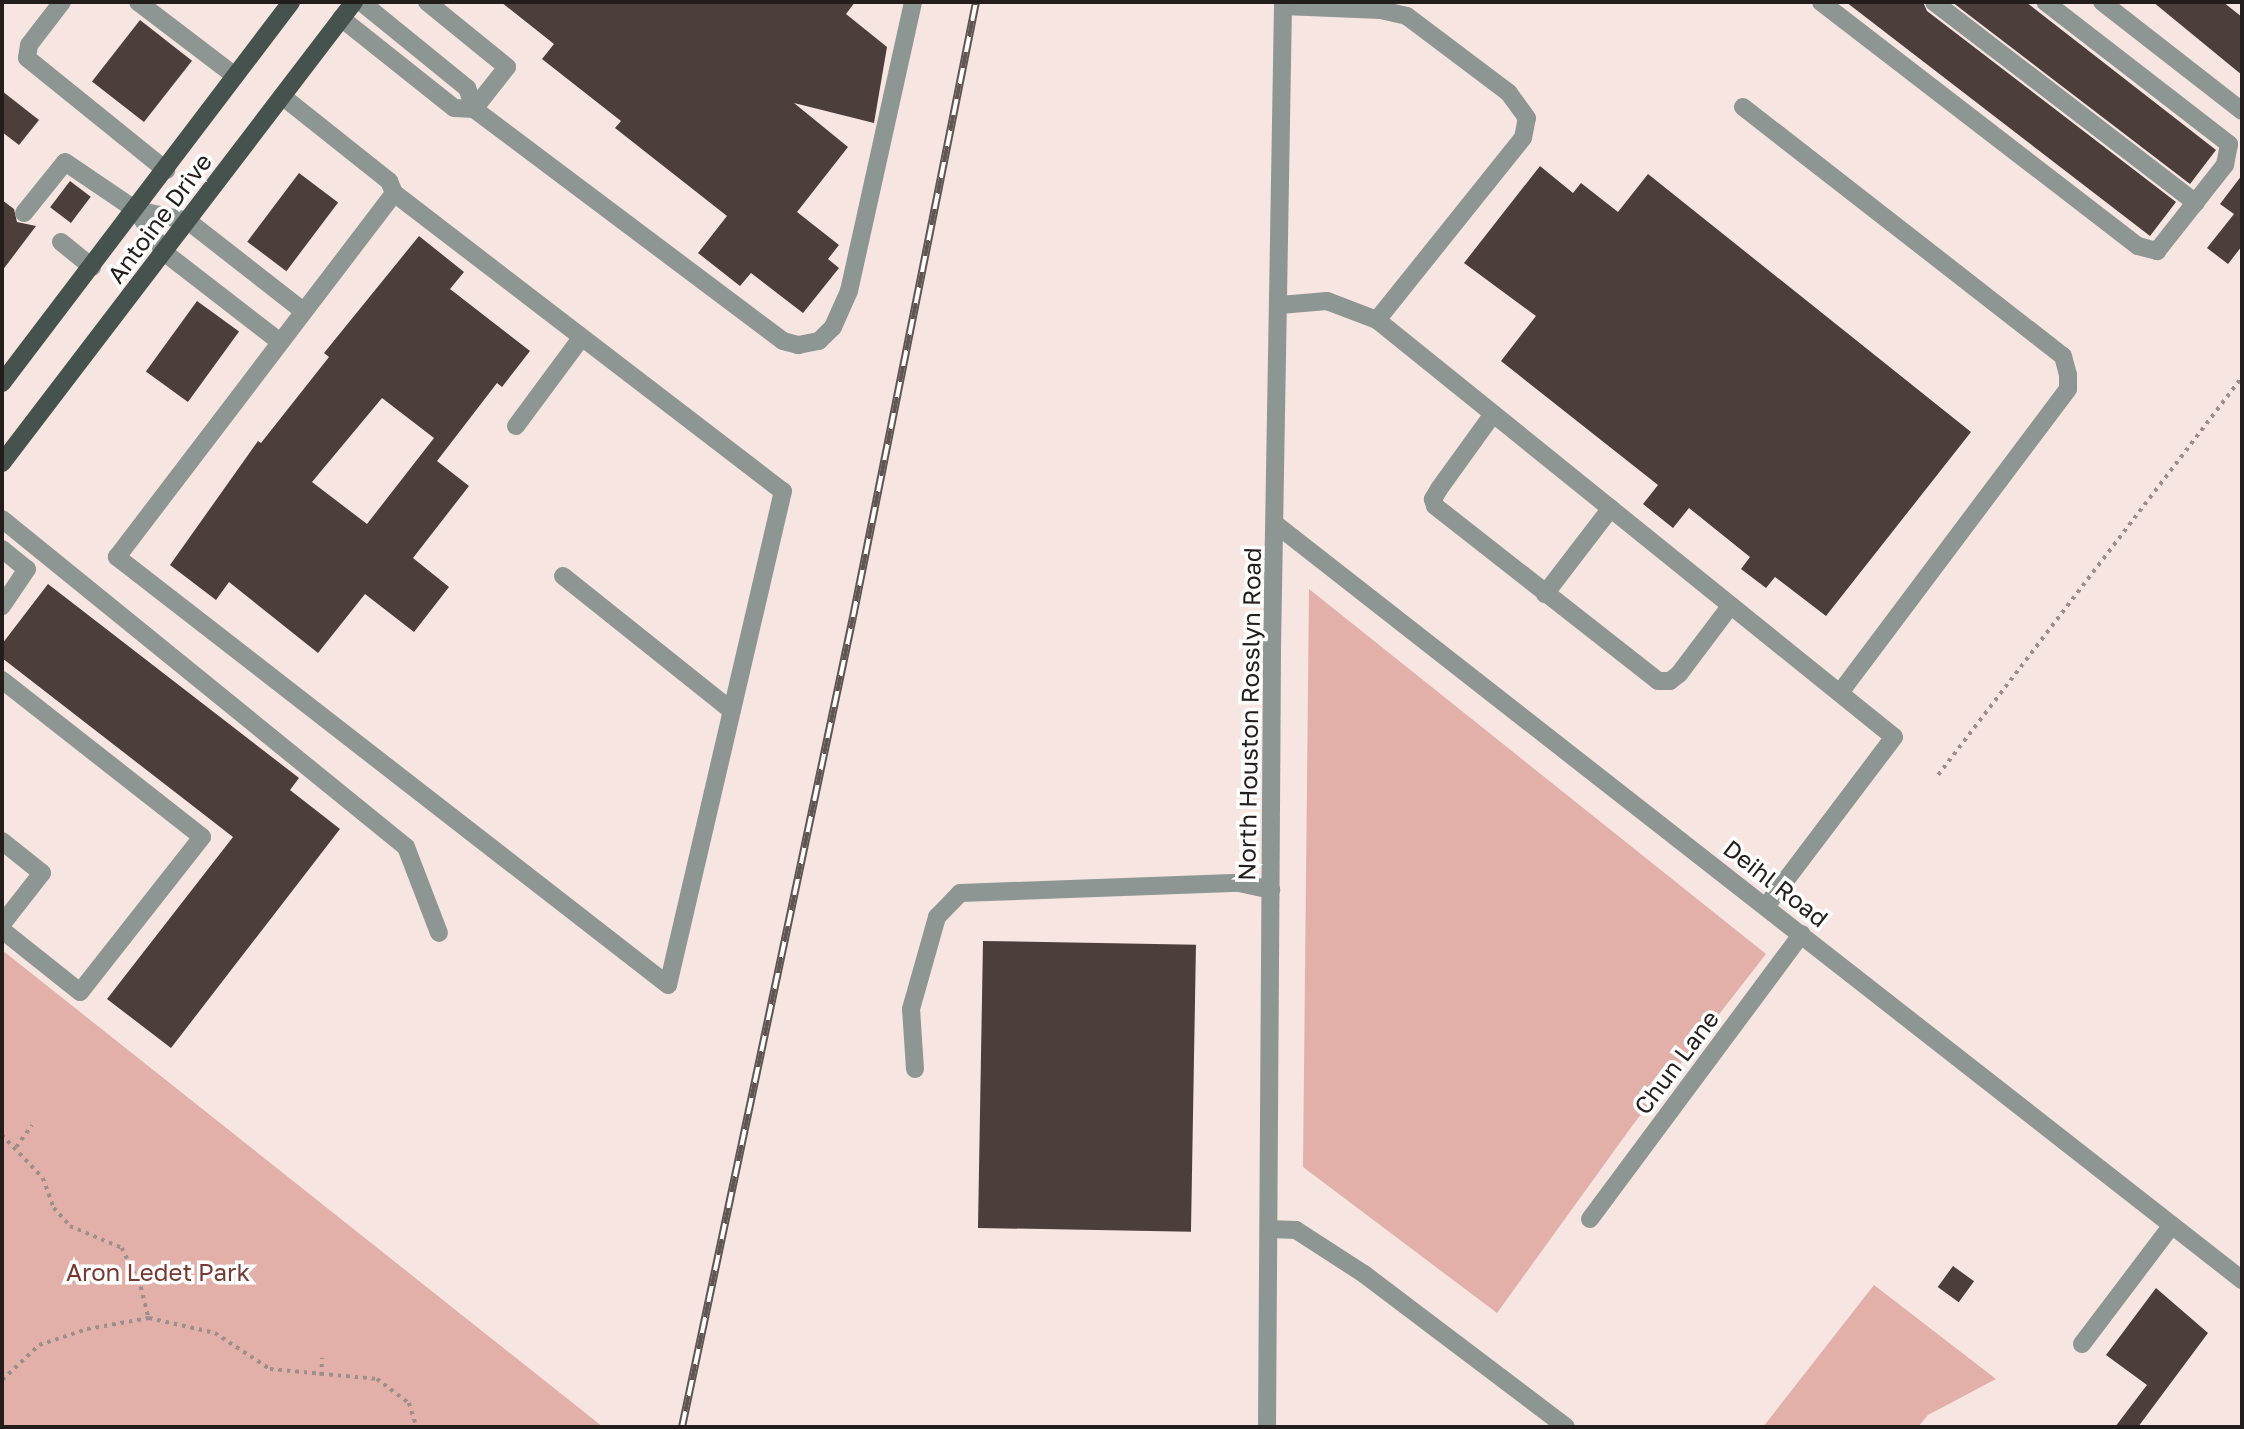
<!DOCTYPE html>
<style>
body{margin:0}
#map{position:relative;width:2244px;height:1429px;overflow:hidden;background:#f7e5e2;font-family:"Golos Text",sans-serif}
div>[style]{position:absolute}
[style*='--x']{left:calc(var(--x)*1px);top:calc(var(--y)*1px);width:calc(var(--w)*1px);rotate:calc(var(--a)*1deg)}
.green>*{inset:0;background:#e2b0a8}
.building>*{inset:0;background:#4c3e3b;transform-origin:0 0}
.path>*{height:3.5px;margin-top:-1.75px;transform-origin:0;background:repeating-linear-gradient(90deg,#9b8e8c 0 3.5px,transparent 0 8.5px)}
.minor>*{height:18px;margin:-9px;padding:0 9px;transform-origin:9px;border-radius:9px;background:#8e9693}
.major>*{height:18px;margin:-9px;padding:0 9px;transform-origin:9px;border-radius:9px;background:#45524d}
.rail>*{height:8px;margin-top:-4px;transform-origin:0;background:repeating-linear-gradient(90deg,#fff 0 16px,#5f5654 0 32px);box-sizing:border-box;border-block:2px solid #5f5654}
span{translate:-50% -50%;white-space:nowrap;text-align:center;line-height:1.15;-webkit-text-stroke:7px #fff;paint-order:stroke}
.street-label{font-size:24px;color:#231d1c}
.park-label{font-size:24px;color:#773831}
.frame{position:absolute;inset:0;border:4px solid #231d1c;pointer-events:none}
</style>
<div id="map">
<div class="green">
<i style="clip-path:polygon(1309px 589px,1766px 954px,1632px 1126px,1497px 1313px,1303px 1167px)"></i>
<i style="clip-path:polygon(2px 950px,603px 1427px,2px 1427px)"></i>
<i style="clip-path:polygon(1874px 1285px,1996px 1379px,1928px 1415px,1918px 1427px,1763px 1427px)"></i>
</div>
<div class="building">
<i style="clip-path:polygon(501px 2px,855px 2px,846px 14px,887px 47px,874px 123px,794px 103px,848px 147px,797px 212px,839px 245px,828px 259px,839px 268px,803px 313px,751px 273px,740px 286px,698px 253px,727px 216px,615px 128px,621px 121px,542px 59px,554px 44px)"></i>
<i style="clip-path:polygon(1846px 2px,1923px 2px,1927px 11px,2176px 202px,2150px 236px)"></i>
<i style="clip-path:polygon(1952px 2px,2026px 2px,2216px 150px,2190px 184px)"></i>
<i style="clip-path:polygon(2153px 2px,2223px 2px,2242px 17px,2242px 75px)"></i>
<i style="left:140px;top:20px;width:66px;height:78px;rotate:38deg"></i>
<i style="clip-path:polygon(2px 91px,39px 120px,19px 145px,2px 132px)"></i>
<i style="clip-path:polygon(1540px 166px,1573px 193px,1581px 183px,1618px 212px,1648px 174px,1971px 432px,1826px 616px,1775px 577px,1766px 588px,1741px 569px,1750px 557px,1689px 508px,1673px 528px,1643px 504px,1658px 485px,1501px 361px,1536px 316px,1464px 263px)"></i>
<i style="left:299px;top:173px;width:49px;height:86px;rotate:37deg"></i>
<i style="clip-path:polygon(2242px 175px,2242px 246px,2228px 264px,2207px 248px,2234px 214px,2220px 204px)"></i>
<i style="left:70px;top:181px;width:26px;height:33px;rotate:37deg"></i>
<i style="clip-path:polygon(2px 200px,14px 209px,17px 222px,36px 226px,2px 271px)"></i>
<i style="clip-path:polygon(evenodd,419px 236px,464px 272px,450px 289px,530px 351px,502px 387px,497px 383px,437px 461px,469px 486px,413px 558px,449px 587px,414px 632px,365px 594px,318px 653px,229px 582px,216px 600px,170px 565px,258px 441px,261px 443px,329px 357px,324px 353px,419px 236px,382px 398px,434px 438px,367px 524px,312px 482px,382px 398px)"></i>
<i style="left:197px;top:301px;width:52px;height:87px;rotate:36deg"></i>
<i style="clip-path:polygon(48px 584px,299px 778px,290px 790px,340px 829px,171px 1048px,107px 999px,233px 837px,2px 658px,2px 644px)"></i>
<i style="left:983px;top:941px;width:213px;height:287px;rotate:1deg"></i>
<i style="left:1953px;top:1266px;width:26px;height:26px;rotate:36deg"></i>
<i style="clip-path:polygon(2156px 1288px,2208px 1333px,2138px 1427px,2115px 1427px,2147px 1385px,2106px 1355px)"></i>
</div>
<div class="path">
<i style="--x:1938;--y:775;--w:501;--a:-52.63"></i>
<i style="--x:2;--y:1135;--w:59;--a:46.4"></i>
<i style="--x:43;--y:1178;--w:32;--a:70"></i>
<i style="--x:54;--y:1208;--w:24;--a:48"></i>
<i style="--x:70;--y:1226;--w:56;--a:22.9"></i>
<i style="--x:122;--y:1248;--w:43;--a:64"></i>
<i style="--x:141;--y:1287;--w:32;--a:76"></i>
<i style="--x:16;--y:1147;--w:27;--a:-54"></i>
<i style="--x:321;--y:1376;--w:18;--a:-87"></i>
<i style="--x:2;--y:1380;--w:51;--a:-43.4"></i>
<i style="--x:39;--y:1345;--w:51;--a:-18.4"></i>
<i style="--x:87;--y:1329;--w:63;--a:-10.1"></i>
<i style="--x:149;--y:1318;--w:68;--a:12.8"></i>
<i style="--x:215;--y:1333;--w:66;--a:33.2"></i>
<i style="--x:270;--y:1369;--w:107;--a:5.3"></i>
<i style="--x:377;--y:1379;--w:40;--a:37"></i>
<i style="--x:409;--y:1403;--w:25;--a:72"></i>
</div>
<div class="minor">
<i style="--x:62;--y:2;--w:54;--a:127.5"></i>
<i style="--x:29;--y:45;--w:13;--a:99"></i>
<i style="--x:27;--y:58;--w:179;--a:38.9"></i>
<i style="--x:138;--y:2;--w:122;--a:37.3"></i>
<i style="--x:427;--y:2;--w:103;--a:39.1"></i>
<i style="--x:507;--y:67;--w:53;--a:128.2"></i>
<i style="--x:474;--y:109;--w:386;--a:36.9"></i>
<i style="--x:783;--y:341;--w:16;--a:15"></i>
<i style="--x:798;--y:345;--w:21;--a:-11"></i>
<i style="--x:819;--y:341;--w:20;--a:-45"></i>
<i style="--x:833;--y:327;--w:39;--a:-66"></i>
<i style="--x:849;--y:291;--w:296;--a:-77.5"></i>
<i style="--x:1821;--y:2;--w:400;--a:37.6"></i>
<i style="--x:2138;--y:246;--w:20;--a:15"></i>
<i style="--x:2157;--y:251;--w:110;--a:-51.7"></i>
<i style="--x:2225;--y:165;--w:21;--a:-79"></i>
<i style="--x:2229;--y:144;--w:232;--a:-142.3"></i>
<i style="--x:1934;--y:2;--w:330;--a:37.5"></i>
<i style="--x:2102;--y:2;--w:177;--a:37.9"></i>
<i style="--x:341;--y:18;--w:144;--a:38.5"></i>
<i style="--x:454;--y:108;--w:20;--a:3"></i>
<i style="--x:474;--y:109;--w:22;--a:-108"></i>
<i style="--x:467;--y:88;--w:136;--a:-140.9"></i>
<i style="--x:282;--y:96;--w:137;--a:38.5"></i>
<i style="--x:389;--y:181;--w:13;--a:67"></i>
<i style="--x:394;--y:193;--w:490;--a:37.5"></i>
<i style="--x:783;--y:491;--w:507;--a:103.1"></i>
<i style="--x:668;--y:985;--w:698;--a:-142.16"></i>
<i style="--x:117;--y:557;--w:457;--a:-52.7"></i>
<i style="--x:1743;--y:107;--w:405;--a:37.9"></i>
<i style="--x:2063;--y:356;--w:20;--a:75"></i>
<i style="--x:2068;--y:375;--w:14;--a:90"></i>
<i style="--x:2068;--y:389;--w:380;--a:126.9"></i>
<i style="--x:136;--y:210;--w:53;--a:11.9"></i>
<i style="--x:188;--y:221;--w:146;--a:38"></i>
<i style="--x:24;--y:213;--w:65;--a:-51.2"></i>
<i style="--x:65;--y:162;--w:86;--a:34.1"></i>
<i style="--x:136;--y:210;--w:52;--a:56"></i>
<i style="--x:165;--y:253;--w:145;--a:37.7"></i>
<i style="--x:61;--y:242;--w:40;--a:39"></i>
<i style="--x:1280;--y:305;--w:47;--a:-4.9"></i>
<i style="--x:1327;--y:301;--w:53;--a:20.8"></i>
<i style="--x:1377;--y:320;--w:233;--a:-51.3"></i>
<i style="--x:1523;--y:138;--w:20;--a:-79"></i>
<i style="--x:1527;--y:118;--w:31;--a:-126"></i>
<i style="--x:1509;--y:93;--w:128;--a:-143"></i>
<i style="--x:1407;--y:16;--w:27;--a:-167"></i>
<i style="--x:1381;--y:10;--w:98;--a:-177.7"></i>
<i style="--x:1377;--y:320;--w:664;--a:38.89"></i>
<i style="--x:1894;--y:737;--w:212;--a:127.1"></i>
<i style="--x:1493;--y:414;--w:92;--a:125.8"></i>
<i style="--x:1439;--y:489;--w:12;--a:121"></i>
<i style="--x:1433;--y:499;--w:7;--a:74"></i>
<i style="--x:1435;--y:506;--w:283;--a:38.1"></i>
<i style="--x:1658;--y:681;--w:12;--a:0"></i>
<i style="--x:1670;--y:681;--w:11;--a:-38"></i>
<i style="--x:1679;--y:674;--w:86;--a:-53"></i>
<i style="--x:516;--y:426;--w:109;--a:-53.5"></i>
<i style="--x:2;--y:519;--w:520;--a:39.07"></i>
<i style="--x:406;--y:847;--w:92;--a:69"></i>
<i style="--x:1278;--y:526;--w:1224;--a:38.03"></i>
<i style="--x:2;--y:549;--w:32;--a:39"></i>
<i style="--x:27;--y:569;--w:45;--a:124"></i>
<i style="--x:563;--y:576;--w:216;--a:38.6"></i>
<i style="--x:1545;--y:594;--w:108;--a:-52.5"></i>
<i style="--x:2;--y:680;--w:254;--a:38.1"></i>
<i style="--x:202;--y:837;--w:197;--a:128.2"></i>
<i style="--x:80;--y:992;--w:100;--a:-141.5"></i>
<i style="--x:2;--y:841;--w:51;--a:38.7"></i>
<i style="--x:42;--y:873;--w:65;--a:128.1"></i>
<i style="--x:915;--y:1069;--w:60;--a:-93.8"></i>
<i style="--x:911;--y:1009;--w:96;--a:-74.2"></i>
<i style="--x:937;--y:917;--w:33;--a:-46"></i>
<i style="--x:960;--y:893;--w:279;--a:-2.1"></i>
<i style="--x:1239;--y:883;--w:33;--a:12"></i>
<i style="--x:1590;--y:1219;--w:355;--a:-53.4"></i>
<i style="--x:1269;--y:1229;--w:27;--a:2"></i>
<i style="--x:1296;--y:1230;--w:81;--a:32.9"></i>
<i style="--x:1364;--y:1274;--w:253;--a:37.1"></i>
<i style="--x:2082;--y:1344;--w:149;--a:-52.9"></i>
<i style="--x:1267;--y:1427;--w:779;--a:-89.63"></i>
<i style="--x:1272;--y:648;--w:646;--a:-89.02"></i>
</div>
<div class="major">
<i style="--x:2;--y:383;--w:478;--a:-52.8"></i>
<i style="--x:2;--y:463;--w:580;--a:-52.64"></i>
</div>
<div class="rail">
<i style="--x:682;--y:1427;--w:828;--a:-78.08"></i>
<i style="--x:853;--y:617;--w:627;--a:-78.69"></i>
</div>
<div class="street-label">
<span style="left:159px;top:218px;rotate:-53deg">Antoine Drive</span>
<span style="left:1249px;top:714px;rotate:-89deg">North Houston Rosslyn Road</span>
<span style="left:1776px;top:883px;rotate:38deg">Deihl Road</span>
<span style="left:1676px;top:1062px;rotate:-53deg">Chun Lane</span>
</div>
<div class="park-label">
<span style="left:158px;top:1272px">Aron Ledet Park</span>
</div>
<div class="frame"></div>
</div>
